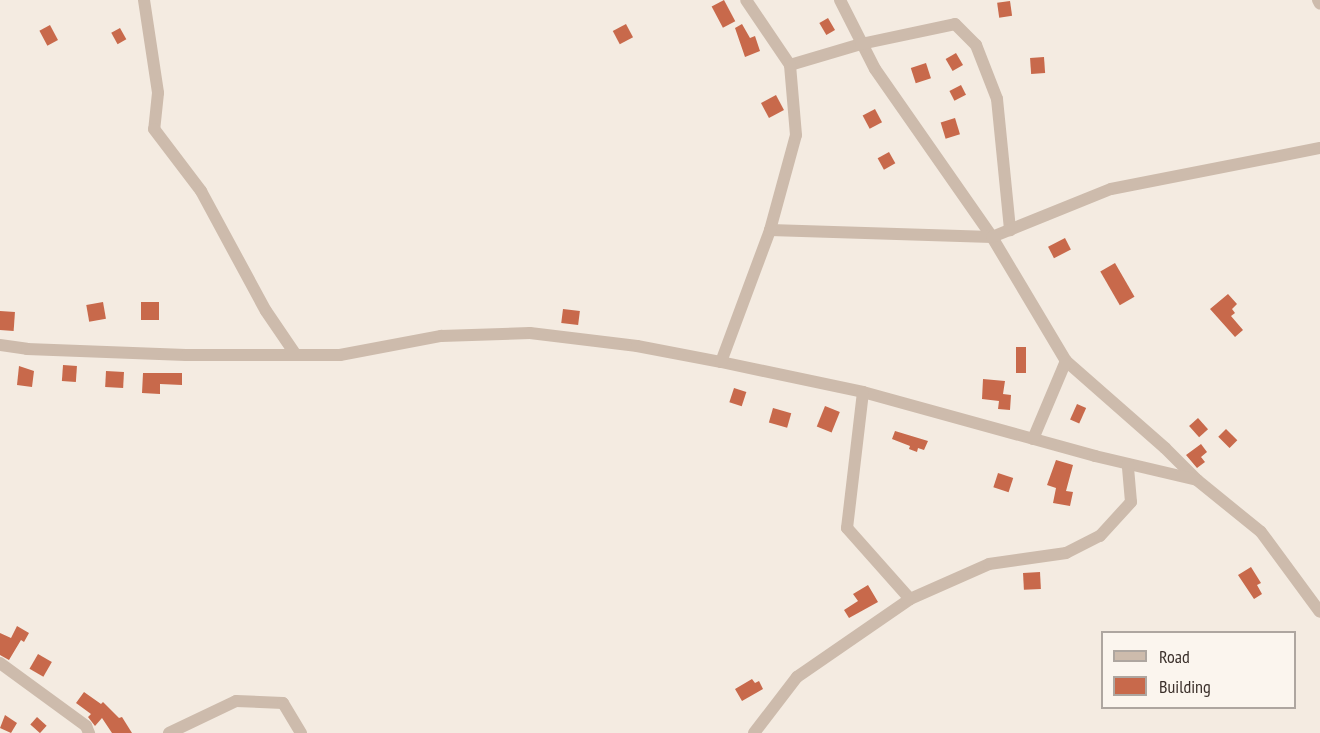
<!DOCTYPE html>
<style>
body{margin:0}
#map{position:relative;width:1320px;height:733px;overflow:hidden;background:#f4ebe1;font-family:"PT Sans Narrow",sans-serif}
div>[style]{position:absolute}
[style*='--x']{left:calc(var(--x)*1px);top:calc(var(--y)*1px);width:calc(var(--w)*1px);rotate:calc(var(--a)*1deg)}
.building>*{inset:0;background:#c8694b;transform-origin:0 0}
.street>*{height:12px;margin:-6px;padding:0 6px;transform-origin:6px;border-radius:6px;background:#cdbbac}
span{translate:-50% -50%;white-space:nowrap;text-align:center;line-height:1.15;-webkit-text-stroke:6px #fbf5ee;paint-order:stroke}
.legend{position:absolute;left:1101px;top:631px;width:195px;height:78px;box-sizing:border-box;background:#fbf5ee;border:2px solid #aea6a0;margin:0;padding:8px 10px;list-style:none;font-size:18px;color:#3b302b}
.legend li{display:flex;align-items:center;gap:12px;height:30px}
.legend b{width:30px;border:2px solid #aea6a0}
</style>
<div id="map">
<div class="building">
<i style="left:724px;top:0;width:24px;height:14px;rotate:62deg"></i>
<i style="left:1010px;top:1px;width:15px;height:13px;rotate:82deg"></i>
<i style="left:828px;top:18px;width:14px;height:10px;rotate:60deg"></i>
<i style="left:626px;top:24px;width:15px;height:15px;rotate:62deg"></i>
<i style="clip-path:polygon(742px 24px,750px 38px,755px 36px,760px 51px,745px 57px,735px 28px)"></i>
<i style="left:50px;top:25px;width:17px;height:12px;rotate:62deg"></i>
<i style="left:120px;top:28px;width:13px;height:10px;rotate:61deg"></i>
<i style="left:956px;top:53px;width:14px;height:12px;rotate:60deg"></i>
<i style="left:1044px;top:57px;width:16px;height:14px;rotate:86deg"></i>
<i style="left:926px;top:63px;width:16px;height:16px;rotate:72deg"></i>
<i style="left:961px;top:85px;width:11px;height:13px;rotate:63deg"></i>
<i style="left:776px;top:95px;width:17px;height:17px;rotate:62deg"></i>
<i style="left:875px;top:109px;width:15px;height:14px;rotate:62deg"></i>
<i style="left:955px;top:118px;width:17px;height:15px;rotate:73deg"></i>
<i style="left:889px;top:152px;width:13px;height:13px;rotate:61deg"></i>
<i style="left:1065px;top:238px;width:13px;height:19px;rotate:63deg"></i>
<i style="left:1115px;top:263px;width:39px;height:17px;rotate:60deg"></i>
<i style="clip-path:polygon(1228px 294px,1237px 304px,1232px 309px,1235px 313px,1231px 316px,1243px 330px,1235px 337px,1210px 309px)"></i>
<i style="left:103px;top:302px;width:17px;height:17px;rotate:80deg"></i>
<i style="left:159px;top:302px;width:18px;height:18px;rotate:90deg"></i>
<i style="left:563px;top:309px;width:17px;height:14px;rotate:7deg"></i>
<i style="left:0;top:311px;width:15px;height:19px;rotate:4deg"></i>
<i style="left:1016px;top:347px;width:10px;height:26px"></i>
<i style="left:63px;top:365px;width:14px;height:16px;rotate:4deg"></i>
<i style="clip-path:polygon(19px 366px,34px 371px,32px 387px,17px 385px)"></i>
<i style="left:106px;top:371px;width:18px;height:16px;rotate:3deg"></i>
<i style="clip-path:polygon(143px 373px,182px 373px,182px 385px,160px 384px,160px 394px,142px 393px)"></i>
<i style="clip-path:polygon(983px 379px,1005px 381px,1003px 394px,1011px 395px,1010px 410px,998px 409px,999px 401px,982px 399px)"></i>
<i style="left:734px;top:388px;width:13px;height:15px;rotate:18deg"></i>
<i style="left:1077px;top:404px;width:10px;height:17px;rotate:24deg"></i>
<i style="left:825px;top:406px;width:16px;height:22px;rotate:22deg"></i>
<i style="left:773px;top:408px;width:19px;height:15px;rotate:16deg"></i>
<i style="left:1198px;top:418px;width:15px;height:12px;rotate:48deg"></i>
<i style="left:1226px;top:429px;width:16px;height:11px;rotate:45deg"></i>
<i style="clip-path:polygon(895px 431px,928px 441px,924px 450px,918px 448px,917px 452px,909px 449px,910px 446px,892px 439px)"></i>
<i style="clip-path:polygon(1201px 444px,1207px 452px,1201px 457px,1205px 462px,1197px 468px,1186px 455px)"></i>
<i style="clip-path:polygon(1056px 460px,1073px 465px,1066px 491px,1073px 492px,1070px 506px,1053px 503px,1056px 488px,1047px 485px)"></i>
<i style="left:998px;top:473px;width:16px;height:15px;rotate:18deg"></i>
<i style="clip-path:polygon(1251px 567px,1261px 583px,1257px 585px,1262px 594px,1254px 599px,1238px 575px)"></i>
<i style="left:1040px;top:572px;width:17px;height:17px;rotate:87deg"></i>
<i style="clip-path:polygon(868px 585px,878px 602px,849px 618px,844px 610px,858px 601px,853px 594px)"></i>
<i style="clip-path:polygon(17px 626px,29px 633px,24px 642px,21px 640px,9px 660px,0 655px,0 633px,11px 638px)"></i>
<i style="left:38px;top:654px;width:16px;height:17px;rotate:30deg"></i>
<i style="clip-path:polygon(752px 679px,755px 683px,759px 681px,763px 689px,742px 701px,735px 689px)"></i>
<i style="clip-path:polygon(84px 692px,101px 704px,103px 702px,119px 718px,122px 717px,132px 733px,112px 733px,102px 718px,95px 726px,88px 717px,91px 714px,76px 703px)"></i>
<i style="clip-path:polygon(5px 715px,17px 723px,11px 733px,0 728px)"></i>
<i style="left:37px;top:717px;width:13px;height:10px;rotate:42deg"></i>
</div>
<div class="street">
<i style="--x:144;--y:0;--w:94;--a:81.4"></i>
<i style="--x:158;--y:93;--w:36;--a:96"></i>
<i style="--x:154;--y:129;--w:78;--a:52.8"></i>
<i style="--x:201;--y:191;--w:136;--a:61.6"></i>
<i style="--x:266;--y:311;--w:53;--a:55.7"></i>
<i style="--x:840;--y:0;--w:77;--a:63.1"></i>
<i style="--x:875;--y:69;--w:205;--a:55.1"></i>
<i style="--x:992;--y:237;--w:144;--a:59.2"></i>
<i style="--x:1066;--y:361;--w:132;--a:41.3"></i>
<i style="--x:1165;--y:448;--w:45;--a:45"></i>
<i style="--x:1318;--y:0;--w:4;--a:63"></i>
<i style="--x:790;--y:65;--w:74;--a:-16.5"></i>
<i style="--x:861;--y:44;--w:96;--a:-12"></i>
<i style="--x:955;--y:24;--w:30;--a:45"></i>
<i style="--x:976;--y:45;--w:58;--a:68.7"></i>
<i style="--x:997;--y:99;--w:132;--a:84.3"></i>
<i style="--x:770;--y:230;--w:222;--a:1.8"></i>
<i style="--x:992;--y:237;--w:128;--a:-22"></i>
<i style="--x:1111;--y:189;--w:213;--a:-11.1"></i>
<i style="--x:0;--y:345;--w:27;--a:8"></i>
<i style="--x:27;--y:349;--w:159;--a:2.2"></i>
<i style="--x:186;--y:355;--w:154;--a:0"></i>
<i style="--x:340;--y:355;--w:103;--a:-10.7"></i>
<i style="--x:441;--y:336;--w:89;--a:-1.9"></i>
<i style="--x:530;--y:333;--w:108;--a:6.9"></i>
<i style="--x:637;--y:346;--w:86;--a:10.8"></i>
<i style="--x:721;--y:362;--w:145;--a:11.9"></i>
<i style="--x:863;--y:392;--w:241;--a:15.4"></i>
<i style="--x:1095;--y:456;--w:105;--a:13.2"></i>
<i style="--x:1197;--y:480;--w:82;--a:39.1"></i>
<i style="--x:1261;--y:532;--w:99;--a:53.6"></i>
<i style="--x:721;--y:362;--w:141;--a:-69.6"></i>
<i style="--x:770;--y:230;--w:98;--a:-74.7"></i>
<i style="--x:796;--y:135;--w:70;--a:-94.9"></i>
<i style="--x:790;--y:65;--w:78;--a:-124.1"></i>
<i style="--x:863;--y:392;--w:137;--a:96.7"></i>
<i style="--x:847;--y:528;--w:95;--a:48.4"></i>
<i style="--x:910;--y:599;--w:86;--a:-23.9"></i>
<i style="--x:989;--y:564;--w:78;--a:-8.1"></i>
<i style="--x:1066;--y:553;--w:38;--a:-27"></i>
<i style="--x:1100;--y:536;--w:46;--a:-47.6"></i>
<i style="--x:1131;--y:502;--w:38;--a:-95"></i>
<i style="--x:1033;--y:439;--w:85;--a:-67.1"></i>
<i style="--x:0;--y:663;--w:107;--a:36.2"></i>
<i style="--x:86;--y:726;--w:8;--a:67"></i>
<i style="--x:169;--y:733;--w:74;--a:-25.5"></i>
<i style="--x:236;--y:701;--w:47;--a:2.4"></i>
<i style="--x:283;--y:703;--w:35;--a:59"></i>
<i style="--x:754;--y:733;--w:71;--a:-52.5"></i>
<i style="--x:797;--y:677;--w:137;--a:-34.6"></i>
</div>
<ul class="legend">
<li><b style="height:8px;background:#cdbbac"></b>Road</li>
<li><b style="height:16px;background:#c8694b"></b>Building</li>
</ul>
</div>
